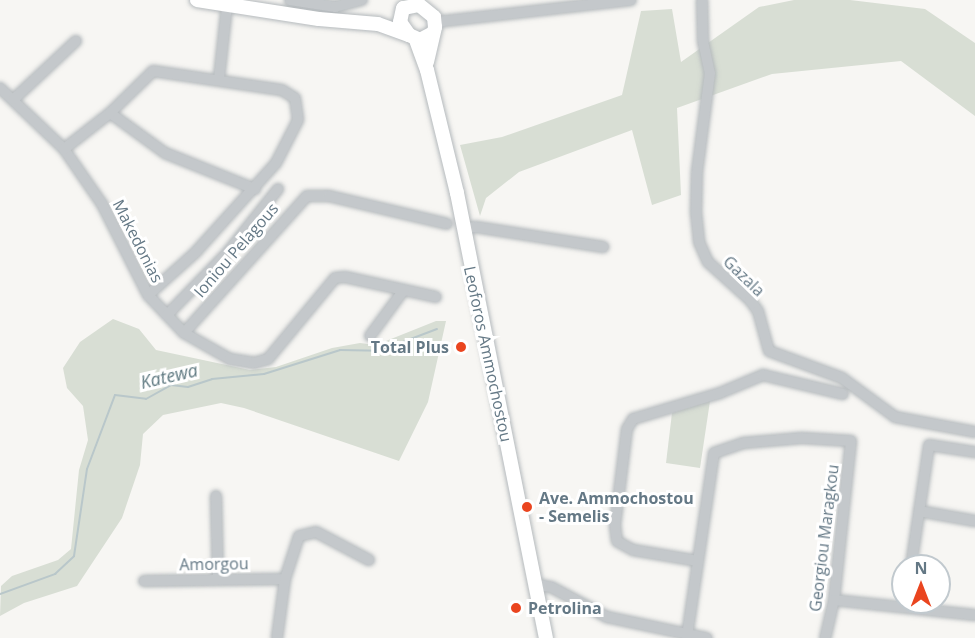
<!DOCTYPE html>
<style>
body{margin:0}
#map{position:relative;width:975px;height:638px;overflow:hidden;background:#f7f6f3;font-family:"Open Sans",sans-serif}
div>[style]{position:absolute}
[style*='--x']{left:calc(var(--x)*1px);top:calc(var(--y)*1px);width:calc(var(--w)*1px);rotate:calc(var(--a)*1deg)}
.green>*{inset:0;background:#d8ded4}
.stream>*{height:2px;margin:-1px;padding:0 1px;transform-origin:1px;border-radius:1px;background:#b9c7ca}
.roads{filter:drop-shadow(0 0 2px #b5babd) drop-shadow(0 0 2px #b5babd)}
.minor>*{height:10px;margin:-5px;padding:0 5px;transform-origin:5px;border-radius:5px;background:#c4c8cb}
.major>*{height:14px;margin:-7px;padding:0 7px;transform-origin:7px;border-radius:7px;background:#fff}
.dots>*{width:16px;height:16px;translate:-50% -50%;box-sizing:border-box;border:3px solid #fff;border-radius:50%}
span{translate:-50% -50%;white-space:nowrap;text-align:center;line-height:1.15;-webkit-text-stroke:6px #fff;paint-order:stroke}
.street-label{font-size:16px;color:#647885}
.poi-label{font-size:16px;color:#647885;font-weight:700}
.right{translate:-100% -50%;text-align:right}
.left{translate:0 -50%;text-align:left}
.water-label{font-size:18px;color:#607a82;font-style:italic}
.north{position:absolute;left:891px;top:554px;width:60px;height:60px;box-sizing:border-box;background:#fff;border:2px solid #c1c9ce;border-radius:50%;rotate:0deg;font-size:16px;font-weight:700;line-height:24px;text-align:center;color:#647885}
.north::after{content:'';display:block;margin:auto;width:21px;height:27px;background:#ea451f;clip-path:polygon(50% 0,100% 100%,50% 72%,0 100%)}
</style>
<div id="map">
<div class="green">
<i style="clip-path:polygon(794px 0,850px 0,925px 9px,975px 43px,975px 116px,901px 61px,772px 74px,677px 108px,681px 195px,652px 205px,632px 130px,519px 172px,486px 198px,480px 216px,460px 145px,502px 137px,622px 95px,641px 11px,672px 9px,681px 62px,759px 7px)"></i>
<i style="clip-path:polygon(113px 319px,139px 329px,156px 350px,250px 370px,276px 367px,332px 348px,360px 343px,376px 345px,436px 321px,446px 321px,428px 402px,399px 461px,244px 408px,221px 403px,163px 415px,143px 434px,140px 465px,122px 518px,77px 586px,24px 603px,0 616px,1px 586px,12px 576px,58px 560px,71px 549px,79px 470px,88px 440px,83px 406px,67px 388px,63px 368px,80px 342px)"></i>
<i style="clip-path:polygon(710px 401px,700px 468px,666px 463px,672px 413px)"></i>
</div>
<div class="stream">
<i style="--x:0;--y:594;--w:59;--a:-20"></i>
<i style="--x:55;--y:574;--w:26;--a:-43"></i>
<i style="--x:74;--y:556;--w:88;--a:-81.5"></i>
<i style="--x:87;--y:469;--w:79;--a:-69.3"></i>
<i style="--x:115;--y:395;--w:31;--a:7"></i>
<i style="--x:146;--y:399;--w:29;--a:-29"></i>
<i style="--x:171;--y:385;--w:17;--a:7"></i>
<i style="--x:188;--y:387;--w:25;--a:-18"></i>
<i style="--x:212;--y:379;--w:52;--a:-5.5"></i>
<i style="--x:264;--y:374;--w:80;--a:-17.5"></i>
<i style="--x:340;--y:350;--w:39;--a:1"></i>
<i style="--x:379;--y:351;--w:62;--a:-20.8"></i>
</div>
<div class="roads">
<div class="minor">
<i style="--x:290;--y:0;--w:46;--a:8.8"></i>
<i style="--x:335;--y:7;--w:28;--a:-15"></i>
<i style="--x:702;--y:0;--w:41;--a:88.6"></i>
<i style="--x:703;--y:41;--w:33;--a:78"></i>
<i style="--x:710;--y:73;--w:100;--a:97.5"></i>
<i style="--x:697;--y:172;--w:40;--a:91.4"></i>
<i style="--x:696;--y:212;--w:30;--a:84"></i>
<i style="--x:699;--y:242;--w:22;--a:66"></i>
<i style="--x:708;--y:262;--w:57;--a:42.1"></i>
<i style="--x:750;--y:300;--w:14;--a:54"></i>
<i style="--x:758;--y:311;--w:41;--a:74.6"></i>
<i style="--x:769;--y:351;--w:78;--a:20.3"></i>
<i style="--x:842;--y:378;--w:66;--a:36.3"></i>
<i style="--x:895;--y:417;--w:81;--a:10.6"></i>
<i style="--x:436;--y:22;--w:196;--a:-6.4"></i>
<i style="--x:219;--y:78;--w:73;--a:-83.7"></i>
<i style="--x:0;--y:88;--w:88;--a:43.6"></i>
<i style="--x:64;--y:149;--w:67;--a:55.4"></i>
<i style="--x:102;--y:204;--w:102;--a:63.2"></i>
<i style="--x:148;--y:295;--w:52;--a:46.5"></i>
<i style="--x:184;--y:333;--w:53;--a:29.5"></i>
<i style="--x:230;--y:359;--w:24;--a:9"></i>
<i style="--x:254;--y:363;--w:15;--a:-16"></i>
<i style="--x:268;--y:359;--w:105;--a:-50.4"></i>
<i style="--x:335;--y:278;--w:10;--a:-6"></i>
<i style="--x:345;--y:277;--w:93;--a:12.4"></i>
<i style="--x:14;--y:99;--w:85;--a:-43.1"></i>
<i style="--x:110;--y:113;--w:68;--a:36"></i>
<i style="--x:165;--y:153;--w:97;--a:21.8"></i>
<i style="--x:64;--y:149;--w:58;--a:-38"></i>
<i style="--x:110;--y:113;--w:60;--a:-44.3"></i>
<i style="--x:153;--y:71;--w:130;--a:8.4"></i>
<i style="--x:282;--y:90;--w:15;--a:32"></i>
<i style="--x:295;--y:98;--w:22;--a:82"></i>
<i style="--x:298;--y:120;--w:48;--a:117.1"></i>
<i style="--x:276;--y:163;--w:120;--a:132"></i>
<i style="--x:196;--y:252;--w:64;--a:138.1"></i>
<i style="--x:463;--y:228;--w:13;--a:-4"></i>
<i style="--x:476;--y:227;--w:129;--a:8.9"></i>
<i style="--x:167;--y:315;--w:86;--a:-45.9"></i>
<i style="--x:227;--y:253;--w:82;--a:-51.4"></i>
<i style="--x:184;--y:333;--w:184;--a:-48.1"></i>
<i style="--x:307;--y:196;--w:22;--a:0"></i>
<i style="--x:329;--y:196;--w:121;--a:13.3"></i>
<i style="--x:370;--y:336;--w:56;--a:-53.7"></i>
<i style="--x:216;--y:496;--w:83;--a:88.6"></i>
<i style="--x:919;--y:511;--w:57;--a:10.1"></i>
<i style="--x:698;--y:561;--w:66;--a:-170.4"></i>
<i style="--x:633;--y:550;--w:18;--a:-151"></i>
<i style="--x:617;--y:541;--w:16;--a:-97"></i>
<i style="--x:615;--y:525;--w:97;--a:-82.9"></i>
<i style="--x:627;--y:429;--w:12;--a:-59"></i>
<i style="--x:633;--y:419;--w:91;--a:-16.6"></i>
<i style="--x:720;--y:393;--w:47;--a:-22.7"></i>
<i style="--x:763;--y:375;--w:82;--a:13.4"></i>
<i style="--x:911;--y:566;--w:122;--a:-81.5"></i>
<i style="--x:929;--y:445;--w:47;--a:8.7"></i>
<i style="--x:144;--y:581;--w:141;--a:-0.8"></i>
<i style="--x:535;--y:584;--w:16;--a:11"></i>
<i style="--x:551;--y:587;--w:64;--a:28.2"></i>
<i style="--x:607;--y:617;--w:102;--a:11.9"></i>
<i style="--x:834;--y:600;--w:142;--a:6.1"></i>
<i style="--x:687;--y:636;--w:185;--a:-81.6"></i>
<i style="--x:714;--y:453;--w:31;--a:-19"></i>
<i style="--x:743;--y:443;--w:59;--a:-4.8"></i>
<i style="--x:802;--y:438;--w:49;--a:3.5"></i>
<i style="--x:851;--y:441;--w:160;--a:96.1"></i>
<i style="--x:834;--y:600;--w:39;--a:103"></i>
<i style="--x:277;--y:638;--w:60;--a:-82.3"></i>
<i style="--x:285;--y:579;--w:45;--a:-72"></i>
<i style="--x:299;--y:536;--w:17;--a:-13"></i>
<i style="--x:316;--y:532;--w:60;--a:27.8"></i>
</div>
<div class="major">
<i style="--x:197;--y:0;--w:123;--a:8.9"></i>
<i style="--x:319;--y:19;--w:59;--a:4.8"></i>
<i style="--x:378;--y:24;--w:33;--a:20"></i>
<i style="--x:416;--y:40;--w:32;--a:70"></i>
<i style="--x:427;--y:70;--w:127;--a:76.3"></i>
<i style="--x:457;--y:193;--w:454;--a:78.7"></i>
<i style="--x:427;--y:62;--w:36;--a:-77"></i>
<i style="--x:435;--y:27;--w:10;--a:-96"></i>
<i style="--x:434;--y:17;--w:19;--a:-141"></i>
<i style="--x:419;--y:5;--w:16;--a:169"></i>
<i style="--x:403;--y:8;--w:14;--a:102"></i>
<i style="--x:400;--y:22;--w:16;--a:55"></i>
<i style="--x:409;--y:35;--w:12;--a:24"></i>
<i style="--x:420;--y:40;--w:15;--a:-28"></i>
</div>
</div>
<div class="dots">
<i style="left:461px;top:347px;background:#ea451f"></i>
<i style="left:527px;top:507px;background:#ea451f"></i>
<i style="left:516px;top:608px;background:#ea451f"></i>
</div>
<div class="street-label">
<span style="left:138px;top:241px;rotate:63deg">Makedonias</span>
<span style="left:236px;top:250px;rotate:-49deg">Ioniou Pelagous</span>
<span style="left:744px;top:276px;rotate:44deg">Gazala</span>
<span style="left:488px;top:354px;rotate:78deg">Leoforos Ammochostou</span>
<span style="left:824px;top:538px;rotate:-83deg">Georgiou Maragkou</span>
<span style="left:214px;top:564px;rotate:-1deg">Amorgou</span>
</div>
<div class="poi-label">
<span class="right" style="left:449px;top:347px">Total Plus</span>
<span class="left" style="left:539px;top:507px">Ave. Ammochostou<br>- Semelis</span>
<span class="left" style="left:528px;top:608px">Petrolina</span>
</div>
<div class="water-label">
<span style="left:169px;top:376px;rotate:-13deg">Katewa</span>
</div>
<div class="north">N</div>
</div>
